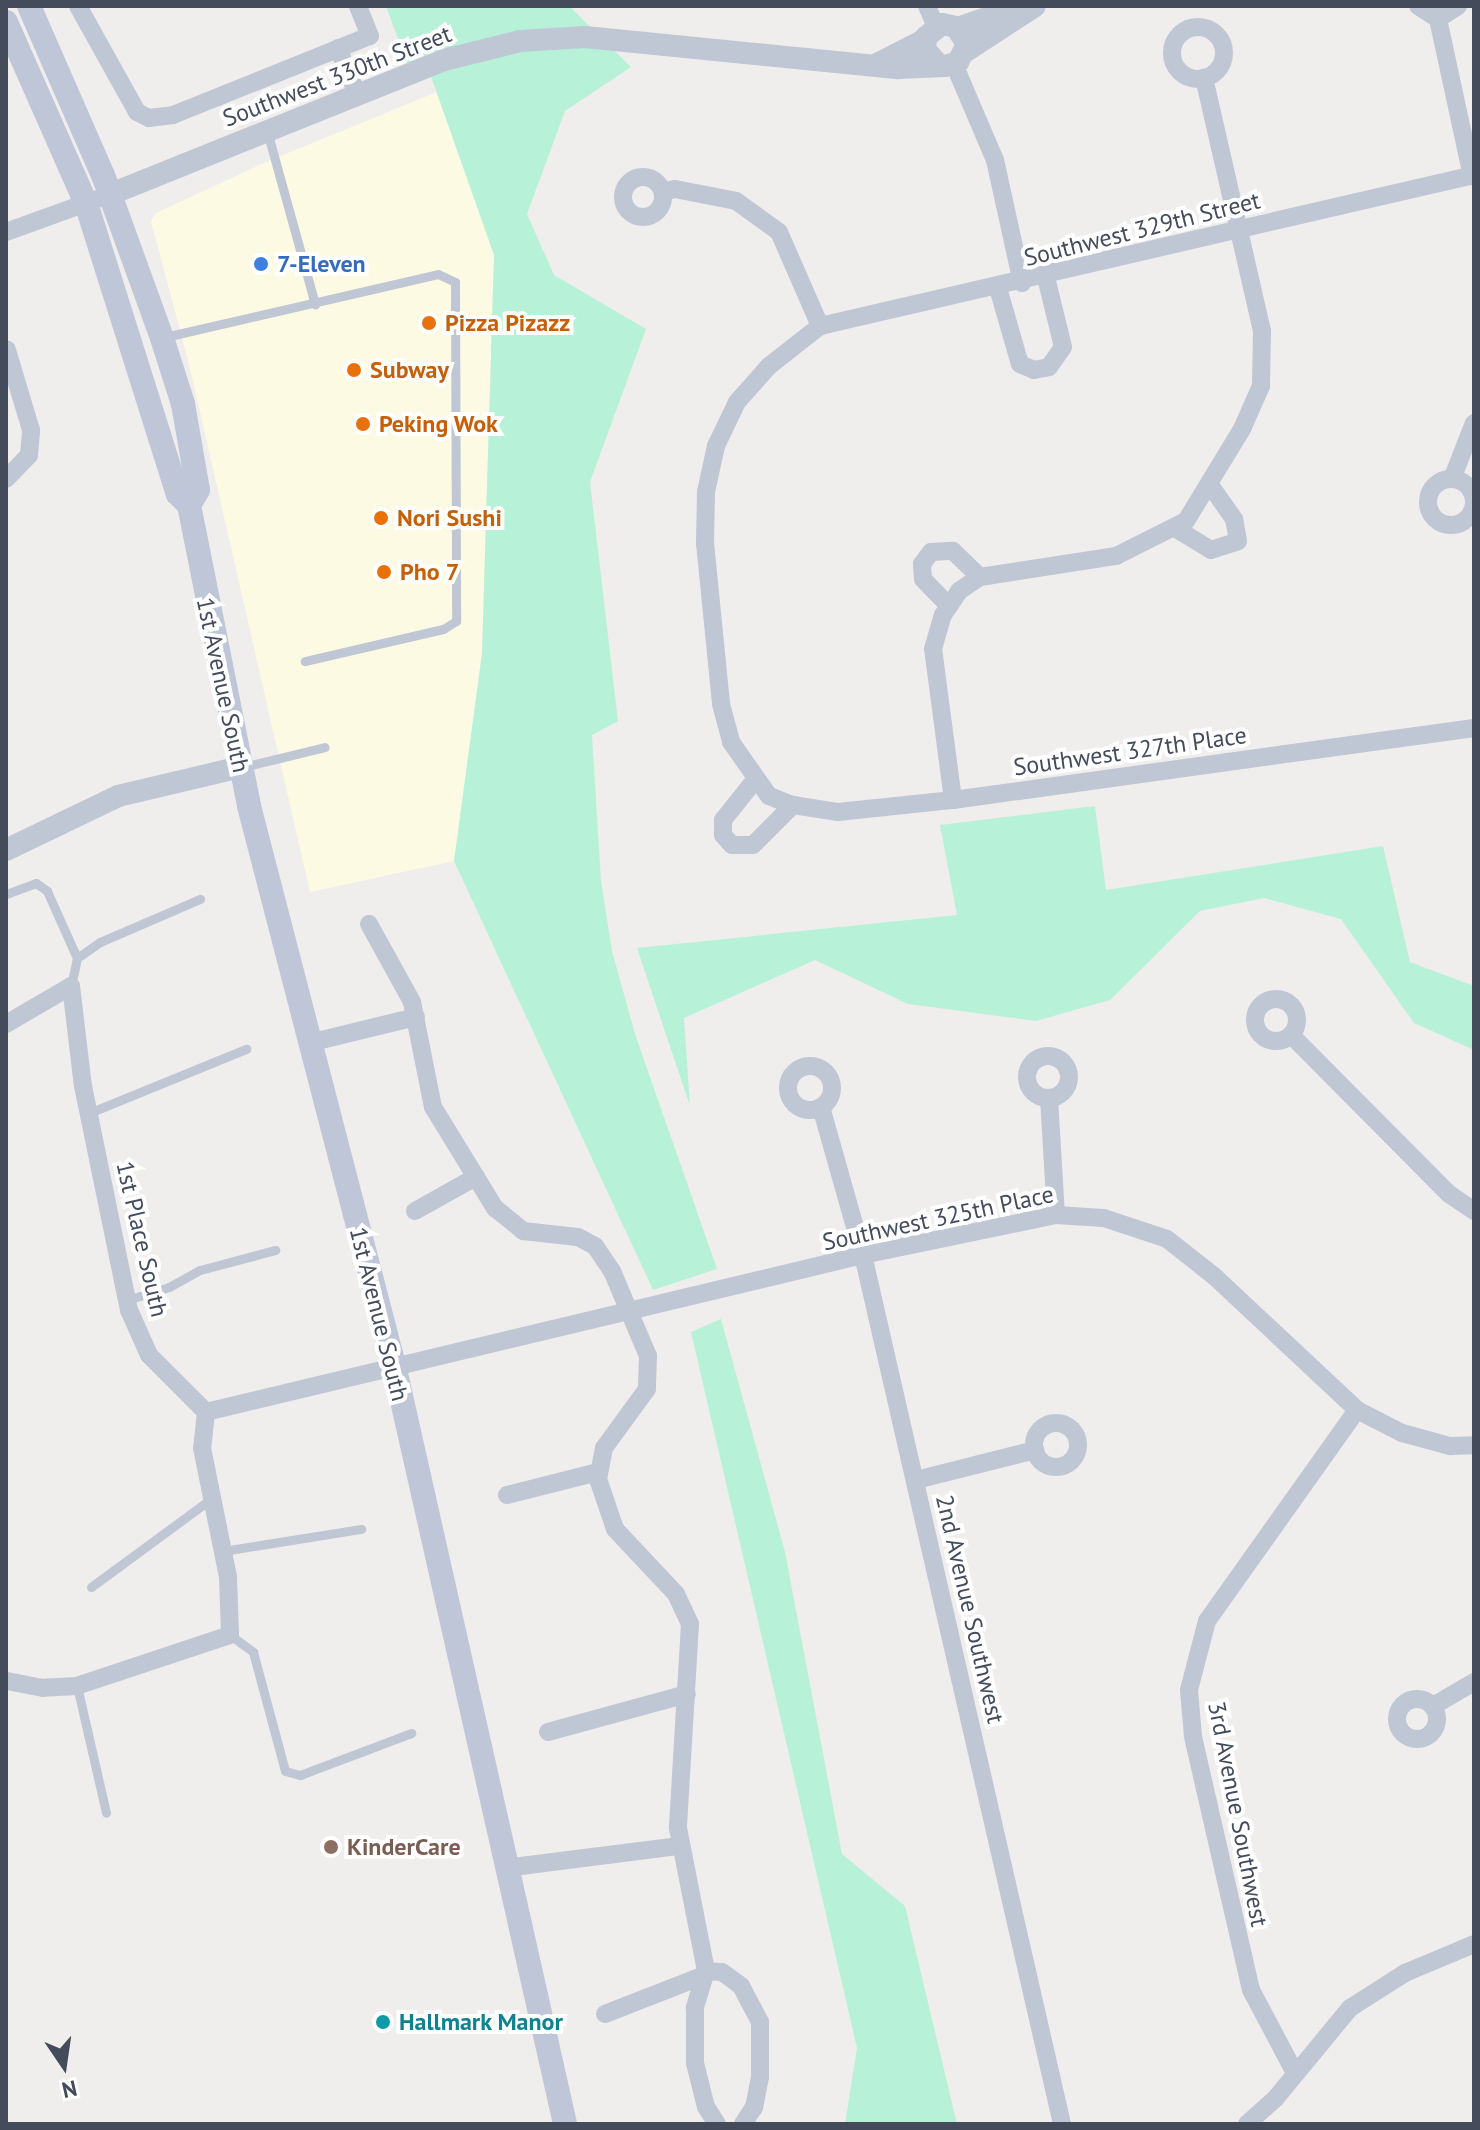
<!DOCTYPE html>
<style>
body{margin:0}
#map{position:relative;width:1480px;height:2130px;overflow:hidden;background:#f0eded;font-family:"PT Sans",sans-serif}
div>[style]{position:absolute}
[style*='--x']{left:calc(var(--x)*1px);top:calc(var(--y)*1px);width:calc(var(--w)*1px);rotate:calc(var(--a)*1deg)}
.commercial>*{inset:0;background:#fdfae4}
.green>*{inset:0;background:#b7f2d8}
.service>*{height:9px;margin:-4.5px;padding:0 4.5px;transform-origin:4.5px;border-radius:4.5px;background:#bfc6d4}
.minor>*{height:18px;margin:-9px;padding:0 9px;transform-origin:9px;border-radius:9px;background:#bfc6d4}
.minor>.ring{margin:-9px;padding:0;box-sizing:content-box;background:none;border:18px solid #bfc6d4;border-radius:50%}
.tertiary>*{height:22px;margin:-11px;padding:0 11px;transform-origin:11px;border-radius:11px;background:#bfc6d4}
.secondary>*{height:24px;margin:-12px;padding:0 12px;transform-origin:12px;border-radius:12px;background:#bec6d8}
.dots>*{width:22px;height:22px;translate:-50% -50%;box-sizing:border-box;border:4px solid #fff;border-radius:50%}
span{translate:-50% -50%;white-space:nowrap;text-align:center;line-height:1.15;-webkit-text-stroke:8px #fff;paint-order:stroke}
.street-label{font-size:24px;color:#444c5c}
.shop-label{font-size:24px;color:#366cbe;font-weight:700}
.left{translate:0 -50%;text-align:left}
.food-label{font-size:24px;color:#c56008;font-weight:700}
.education-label{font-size:24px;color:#785e54;font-weight:700}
.culture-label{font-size:24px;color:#0d838f;font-weight:700}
.frame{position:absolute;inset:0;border:8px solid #444c5c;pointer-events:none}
.north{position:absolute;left:24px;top:2026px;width:80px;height:80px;-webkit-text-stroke:6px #fff;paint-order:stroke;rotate:167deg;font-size:22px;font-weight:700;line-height:32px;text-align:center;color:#444c5c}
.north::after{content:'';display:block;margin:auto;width:28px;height:36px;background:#444c5c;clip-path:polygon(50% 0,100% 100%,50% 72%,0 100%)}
</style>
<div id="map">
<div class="commercial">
<i style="clip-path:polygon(437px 92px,494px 255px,482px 653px,463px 815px,454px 861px,310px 892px,189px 364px,151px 221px,156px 213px,266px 162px)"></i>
</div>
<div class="green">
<i style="clip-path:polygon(386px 6px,569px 6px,631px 67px,565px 111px,527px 214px,554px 275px,646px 329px,590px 482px,618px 721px,592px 735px,601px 881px,612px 951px,635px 1034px,717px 1269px,653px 1290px,454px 861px,482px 653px,494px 255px,428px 68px,411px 74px)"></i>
<i style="clip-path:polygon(1095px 806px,1106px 890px,1383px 846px,1410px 962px,1474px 986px,1474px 1050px,1414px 1023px,1341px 919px,1264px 898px,1200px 911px,1110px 1000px,1036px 1021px,908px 1004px,815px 960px,684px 1018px,690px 1106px,637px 948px,957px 915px,940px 825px)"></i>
<i style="clip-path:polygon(721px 1319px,785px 1552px,842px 1854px,905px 1906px,957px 2124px,845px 2124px,857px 2048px,691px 1332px)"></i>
</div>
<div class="service">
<i style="--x:267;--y:131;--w:180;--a:74.5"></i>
<i style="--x:165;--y:337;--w:280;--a:-13"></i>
<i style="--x:438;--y:274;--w:19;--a:25"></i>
<i style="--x:455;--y:282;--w:339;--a:89.8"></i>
<i style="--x:456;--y:621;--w:15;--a:148"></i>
<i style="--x:443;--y:629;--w:142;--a:166.9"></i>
<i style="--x:243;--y:767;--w:84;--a:-13.7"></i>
<i style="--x:6;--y:894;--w:32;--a:-20"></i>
<i style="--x:36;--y:883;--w:14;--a:36"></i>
<i style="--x:47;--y:891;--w:73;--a:65.9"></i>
<i style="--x:77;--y:958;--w:29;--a:102"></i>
<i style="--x:77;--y:958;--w:28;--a:-35"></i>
<i style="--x:100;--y:942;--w:109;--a:-23.3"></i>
<i style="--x:89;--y:1113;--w:170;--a:-22.2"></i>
<i style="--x:127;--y:1300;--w:44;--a:-17.2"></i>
<i style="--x:169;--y:1287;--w:35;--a:-29"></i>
<i style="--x:200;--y:1270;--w:78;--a:-14.9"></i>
<i style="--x:223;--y:1551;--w:140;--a:-9.1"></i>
<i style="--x:91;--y:1587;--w:150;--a:-36.3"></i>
<i style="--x:230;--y:1635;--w:29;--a:36"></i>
<i style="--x:253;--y:1652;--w:123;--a:74.9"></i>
<i style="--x:285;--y:1771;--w:16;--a:15"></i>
<i style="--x:300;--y:1775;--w:119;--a:-20.7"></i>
<i style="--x:77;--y:1686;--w:130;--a:77.1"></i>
</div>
<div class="minor">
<i style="--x:78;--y:6;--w:121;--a:60.9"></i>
<i style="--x:137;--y:112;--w:13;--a:27"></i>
<i style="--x:149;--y:118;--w:24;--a:-7"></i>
<i style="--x:173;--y:115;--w:212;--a:-21.9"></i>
<i style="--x:370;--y:36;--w:32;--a:-112"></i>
<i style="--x:927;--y:6;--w:23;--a:67"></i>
<i style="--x:1418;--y:6;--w:24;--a:33"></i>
<i style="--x:1438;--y:19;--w:24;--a:-33"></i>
<i style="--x:1438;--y:19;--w:161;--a:77.8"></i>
<i class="ring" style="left:1172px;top:27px;width:34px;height:34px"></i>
<i style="--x:338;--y:48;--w:52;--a:67.4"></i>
<i style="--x:954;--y:64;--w:104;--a:66.9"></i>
<i style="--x:995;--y:160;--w:126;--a:77.6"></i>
<i style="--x:1474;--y:175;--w:671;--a:167"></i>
<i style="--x:820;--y:326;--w:65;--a:141.9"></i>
<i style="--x:769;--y:366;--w:48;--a:131.6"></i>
<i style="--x:737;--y:402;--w:49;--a:115.5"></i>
<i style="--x:716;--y:446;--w:47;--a:102.3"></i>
<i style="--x:706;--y:492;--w:51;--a:91.1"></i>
<i style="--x:705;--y:543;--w:162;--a:84.3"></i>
<i style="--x:721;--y:704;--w:39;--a:75"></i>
<i style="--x:731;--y:742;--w:66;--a:54.9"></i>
<i style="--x:769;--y:796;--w:26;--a:21"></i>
<i style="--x:793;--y:805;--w:46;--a:8.8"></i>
<i style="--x:838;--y:812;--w:116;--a:-6"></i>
<i style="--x:953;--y:800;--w:526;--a:-7.87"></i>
<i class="ring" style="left:623px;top:177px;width:22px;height:22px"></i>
<i style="--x:663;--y:192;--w:12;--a:-14"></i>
<i style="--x:675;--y:189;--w:62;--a:11.1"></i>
<i style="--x:736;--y:201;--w:53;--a:35.8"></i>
<i style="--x:779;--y:232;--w:103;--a:66.4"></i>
<i style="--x:6;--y:232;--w:97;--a:-19.9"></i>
<i style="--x:998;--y:288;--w:79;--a:73.9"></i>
<i style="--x:1020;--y:364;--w:15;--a:23"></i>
<i style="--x:1034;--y:370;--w:15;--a:-11"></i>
<i style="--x:1049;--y:367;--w:24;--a:-55"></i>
<i style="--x:1063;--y:347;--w:72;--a:-103.7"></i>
<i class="ring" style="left:1428px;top:479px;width:28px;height:28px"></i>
<i style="--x:6;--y:479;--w:33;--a:-46"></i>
<i style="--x:29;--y:455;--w:25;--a:-85"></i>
<i style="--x:31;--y:430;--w:84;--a:-106.7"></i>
<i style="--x:1452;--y:479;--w:60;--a:-68.6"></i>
<i style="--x:1175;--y:528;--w:42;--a:31.4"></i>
<i style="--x:1211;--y:550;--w:28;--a:-18"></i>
<i style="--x:1238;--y:541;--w:22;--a:-100"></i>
<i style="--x:1234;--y:519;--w:42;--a:-125.2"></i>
<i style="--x:949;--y:606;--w:37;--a:-134"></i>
<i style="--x:923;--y:579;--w:15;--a:-94"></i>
<i style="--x:922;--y:564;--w:15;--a:-53"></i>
<i style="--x:931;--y:552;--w:22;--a:-3"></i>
<i style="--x:953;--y:551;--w:37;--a:44"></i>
<i style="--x:755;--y:780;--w:51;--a:128.7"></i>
<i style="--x:723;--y:820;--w:15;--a:90"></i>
<i style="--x:723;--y:835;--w:13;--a:48"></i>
<i style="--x:732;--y:845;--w:21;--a:0"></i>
<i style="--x:753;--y:845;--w:57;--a:-45"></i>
<i style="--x:953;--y:800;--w:152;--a:-97.5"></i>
<i style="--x:933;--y:649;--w:35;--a:-74"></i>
<i style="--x:943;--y:615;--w:29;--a:-56"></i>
<i style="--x:959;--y:591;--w:25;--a:-34"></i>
<i style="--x:980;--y:577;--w:138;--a:-8.8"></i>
<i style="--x:1116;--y:556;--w:78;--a:-26.6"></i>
<i style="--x:1186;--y:521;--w:108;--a:-58.7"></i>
<i style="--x:1242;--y:429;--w:47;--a:-66.2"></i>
<i style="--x:1261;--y:386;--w:55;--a:-89"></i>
<i style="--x:1262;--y:331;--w:260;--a:-102.9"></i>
<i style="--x:369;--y:924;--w:89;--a:61.1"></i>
<i style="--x:412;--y:1002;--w:107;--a:78.7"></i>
<i style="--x:433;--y:1107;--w:119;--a:58.5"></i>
<i style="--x:495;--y:1208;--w:36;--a:39"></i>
<i style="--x:523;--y:1231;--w:55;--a:6.2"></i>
<i style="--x:578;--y:1237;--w:19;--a:28"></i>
<i style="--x:595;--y:1246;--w:30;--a:56"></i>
<i style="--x:612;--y:1271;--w:92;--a:67"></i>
<i style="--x:648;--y:1356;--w:33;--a:92"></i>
<i style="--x:647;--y:1389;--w:73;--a:126.1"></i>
<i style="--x:604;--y:1448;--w:32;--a:101"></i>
<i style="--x:598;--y:1479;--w:53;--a:71.2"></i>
<i style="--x:615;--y:1529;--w:89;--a:46.8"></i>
<i style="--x:676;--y:1594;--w:33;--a:65"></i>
<i style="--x:690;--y:1624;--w:204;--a:93.4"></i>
<i style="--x:678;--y:1828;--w:146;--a:78.9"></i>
<i style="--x:706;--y:1971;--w:39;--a:107"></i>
<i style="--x:695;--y:2008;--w:55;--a:90"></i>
<i style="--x:695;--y:2063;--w:45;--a:76"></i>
<i style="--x:706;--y:2107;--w:20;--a:57"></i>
<i class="ring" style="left:1255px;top:999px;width:24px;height:24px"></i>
<i style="--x:6;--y:1024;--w:75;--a:-30.3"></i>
<i style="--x:71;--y:986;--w:101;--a:83.2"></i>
<i style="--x:83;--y:1086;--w:229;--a:78.4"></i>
<i style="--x:129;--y:1310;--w:49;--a:66"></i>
<i style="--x:149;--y:1355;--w:81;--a:45"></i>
<i style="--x:206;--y:1412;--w:36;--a:96"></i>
<i style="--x:202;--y:1448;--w:132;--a:78.6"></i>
<i style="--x:228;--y:1577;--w:58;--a:88"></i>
<i style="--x:230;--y:1635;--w:161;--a:161.6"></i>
<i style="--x:77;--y:1686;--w:34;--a:177"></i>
<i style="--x:43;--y:1688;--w:38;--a:-169"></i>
<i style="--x:1291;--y:1035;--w:224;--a:45.2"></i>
<i style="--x:1449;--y:1194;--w:30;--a:34"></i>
<i style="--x:309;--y:1043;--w:110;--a:-13.7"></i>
<i class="ring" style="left:1027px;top:1056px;width:24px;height:24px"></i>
<i class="ring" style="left:788px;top:1066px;width:26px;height:26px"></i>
<i style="--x:1049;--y:1098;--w:117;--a:86.6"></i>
<i style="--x:821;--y:1107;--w:154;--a:74.2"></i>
<i style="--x:863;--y:1255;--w:891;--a:77.1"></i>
<i style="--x:415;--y:1211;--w:70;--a:-29.1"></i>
<i style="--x:206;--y:1412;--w:675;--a:-13.44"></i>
<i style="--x:863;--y:1255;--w:197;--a:-11.7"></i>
<i style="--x:1056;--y:1215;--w:48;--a:3.6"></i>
<i style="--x:1104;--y:1218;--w:66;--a:18.4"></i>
<i style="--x:1167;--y:1239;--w:60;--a:38.2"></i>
<i style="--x:1214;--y:1276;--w:196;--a:43.1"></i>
<i style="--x:1357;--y:1410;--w:51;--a:27.1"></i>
<i style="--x:1402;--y:1433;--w:50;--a:15.2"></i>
<i style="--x:1450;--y:1446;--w:24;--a:-2"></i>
<i class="ring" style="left:1034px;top:1423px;width:26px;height:26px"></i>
<i style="--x:916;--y:1480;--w:123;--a:-14.1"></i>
<i style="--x:507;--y:1495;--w:94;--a:-14.2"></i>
<i class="ring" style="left:1397px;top:1699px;width:22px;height:22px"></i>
<i style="--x:1433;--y:1706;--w:48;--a:-30.3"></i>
<i style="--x:548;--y:1732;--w:144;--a:-15.3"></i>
<i style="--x:505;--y:1868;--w:176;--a:-7.2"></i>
<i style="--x:706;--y:1971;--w:16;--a:4"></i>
<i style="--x:722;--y:1972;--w:24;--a:36"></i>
<i style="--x:741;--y:1986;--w:41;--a:62.2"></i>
<i style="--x:760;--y:2022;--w:55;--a:90"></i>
<i style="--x:760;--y:2077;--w:31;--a:101"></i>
<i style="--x:754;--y:2107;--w:20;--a:123"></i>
<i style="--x:605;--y:2014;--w:104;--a:-21.4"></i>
<i style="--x:1295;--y:2073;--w:94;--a:-117.9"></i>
<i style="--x:1251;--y:1990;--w:261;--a:-102.9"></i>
<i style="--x:1193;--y:1736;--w:46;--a:-95"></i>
<i style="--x:1189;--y:1690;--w:71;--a:-75.4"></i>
<i style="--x:1207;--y:1621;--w:259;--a:-54.6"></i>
<i style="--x:1247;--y:2124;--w:38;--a:-42"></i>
<i style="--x:1275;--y:2099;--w:118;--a:-50.5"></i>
<i style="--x:1350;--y:2008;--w:65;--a:-32.5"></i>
<i style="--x:1405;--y:1973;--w:75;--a:-22.8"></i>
</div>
<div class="tertiary">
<i style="--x:958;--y:28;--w:42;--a:-19.3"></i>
<i style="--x:998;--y:14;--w:22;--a:-3"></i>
<i style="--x:966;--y:51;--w:82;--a:-33.1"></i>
<i style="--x:877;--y:64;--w:55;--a:-27"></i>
<i style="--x:111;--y:194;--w:359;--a:-21.9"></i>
<i style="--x:444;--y:60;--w:78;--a:-14"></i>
<i style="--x:520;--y:41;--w:65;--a:-3.5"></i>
<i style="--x:585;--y:37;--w:315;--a:5.7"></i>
<i style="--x:898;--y:68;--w:47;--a:-2.4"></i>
<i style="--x:945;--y:66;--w:14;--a:-17"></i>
<i style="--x:958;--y:62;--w:20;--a:-63"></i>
<i style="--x:967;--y:44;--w:20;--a:-123"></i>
<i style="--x:956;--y:27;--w:14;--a:-168"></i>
<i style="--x:942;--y:24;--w:21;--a:141"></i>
<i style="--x:926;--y:37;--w:13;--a:94"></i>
<i style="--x:925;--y:50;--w:21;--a:47"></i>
<i style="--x:6;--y:850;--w:124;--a:-25.7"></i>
<i style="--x:118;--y:796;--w:126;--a:-13.3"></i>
</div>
<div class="secondary">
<i style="--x:29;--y:6;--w:184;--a:66.4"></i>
<i style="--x:103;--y:175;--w:173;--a:70.1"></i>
<i style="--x:162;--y:338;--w:69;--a:72.3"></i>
<i style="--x:183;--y:404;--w:87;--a:80.1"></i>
<i style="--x:198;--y:490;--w:17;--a:121"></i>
<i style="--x:6;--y:22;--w:198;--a:66.2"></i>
<i style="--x:86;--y:203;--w:305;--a:72.5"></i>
<i style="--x:178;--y:494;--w:16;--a:45"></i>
<i style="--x:189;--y:505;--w:307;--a:78.7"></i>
<i style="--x:249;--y:806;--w:577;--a:75.46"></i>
<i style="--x:394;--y:1365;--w:778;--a:77.3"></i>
</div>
<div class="dots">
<i style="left:261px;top:264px;background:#3f7fe0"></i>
<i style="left:429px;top:323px;background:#e8710a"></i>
<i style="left:354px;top:370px;background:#e8710a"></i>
<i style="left:363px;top:424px;background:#e8710a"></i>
<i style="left:381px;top:518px;background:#e8710a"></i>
<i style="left:384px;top:572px;background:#e8710a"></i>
<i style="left:331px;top:1847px;background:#8d6e63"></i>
<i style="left:383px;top:2022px;background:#0f9aa8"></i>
</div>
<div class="street-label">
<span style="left:337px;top:76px;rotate:-21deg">Southwest 330th Street</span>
<span style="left:1142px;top:229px;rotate:-14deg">Southwest 329th Street</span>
<span style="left:223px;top:685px;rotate:78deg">1st Avenue South</span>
<span style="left:1130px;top:751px;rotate:-8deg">Southwest 327th Place</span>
<span style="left:938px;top:1218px;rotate:-12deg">Southwest 325th Place</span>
<span style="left:142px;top:1239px;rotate:77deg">1st Place South</span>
<span style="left:379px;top:1314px;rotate:76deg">1st Avenue South</span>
<span style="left:970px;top:1609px;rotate:77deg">2nd Avenue Southwest</span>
<span style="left:1238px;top:1814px;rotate:79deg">3rd Avenue Southwest</span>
</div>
<div class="shop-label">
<span class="left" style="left:277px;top:264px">7-Eleven</span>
</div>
<div class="food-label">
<span class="left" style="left:445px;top:323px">Pizza Pizazz</span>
<span class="left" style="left:370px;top:370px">Subway</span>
<span class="left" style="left:379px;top:424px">Peking Wok</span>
<span class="left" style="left:397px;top:518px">Nori Sushi</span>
<span class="left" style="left:400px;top:572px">Pho 7</span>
</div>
<div class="education-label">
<span class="left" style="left:347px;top:1847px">KinderCare</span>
</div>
<div class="culture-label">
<span class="left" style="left:399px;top:2022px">Hallmark Manor</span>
</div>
<div class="frame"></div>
<div class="north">N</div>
</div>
